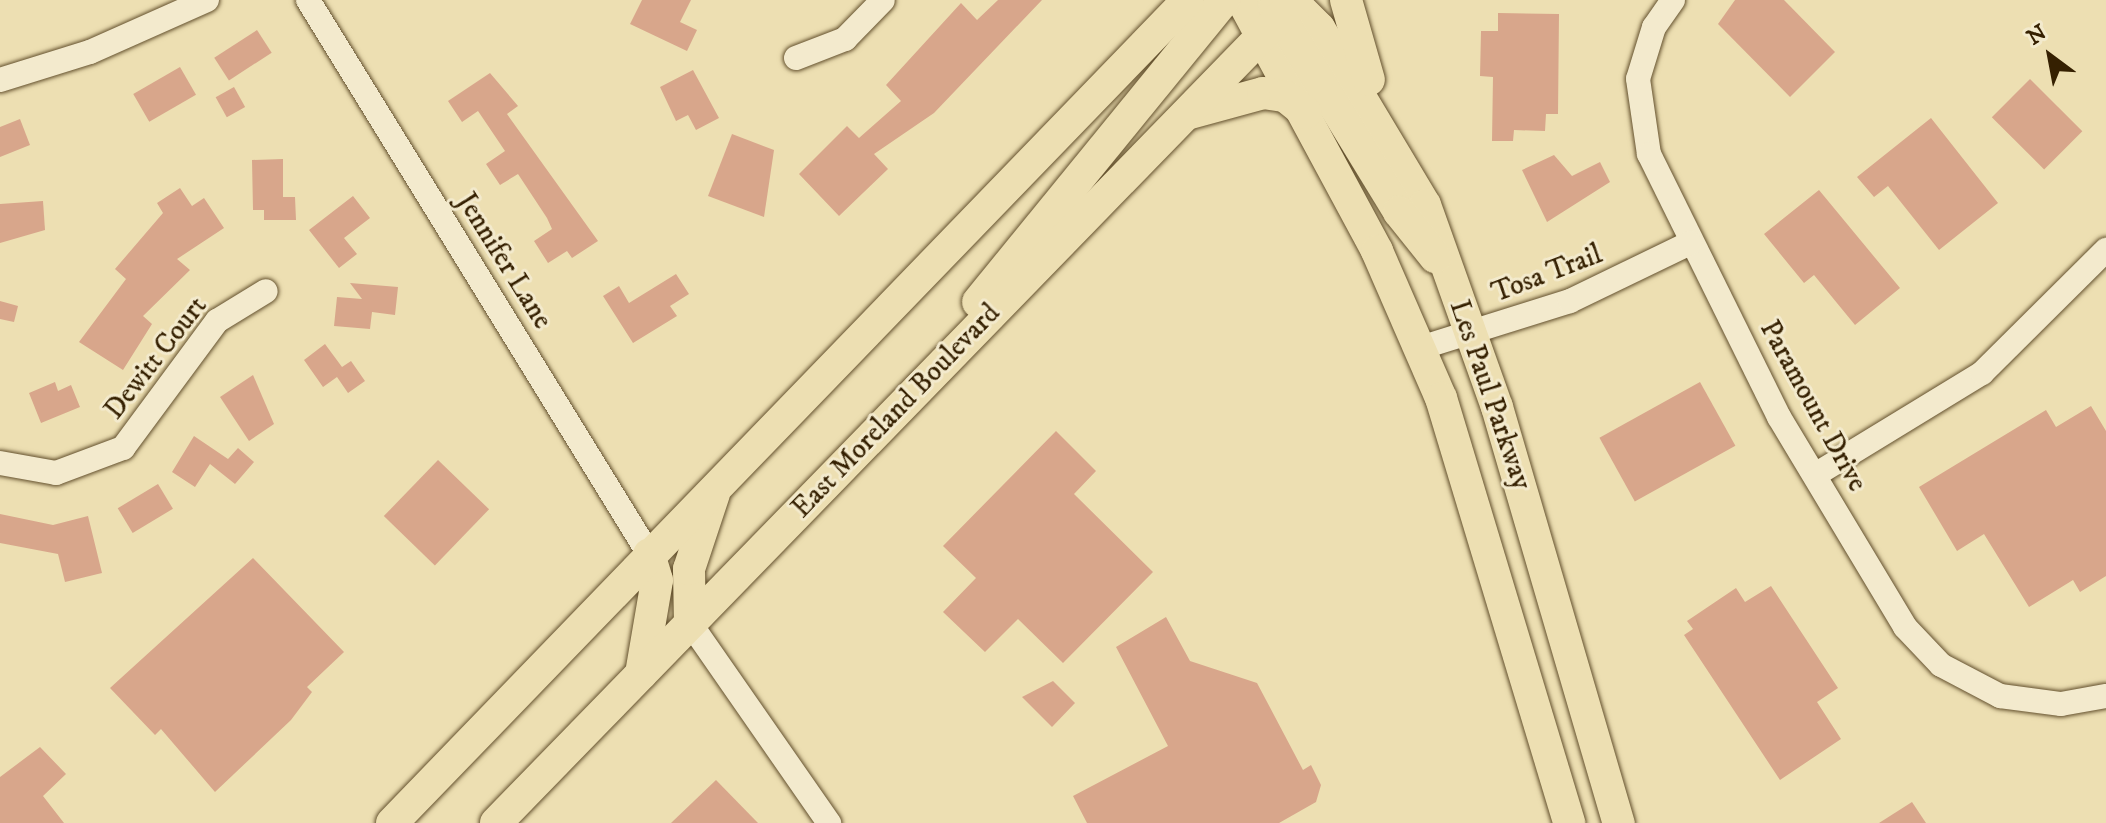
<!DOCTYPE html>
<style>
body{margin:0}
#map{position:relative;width:2106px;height:823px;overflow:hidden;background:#eddfb2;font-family:"IM FELL DW Pica",serif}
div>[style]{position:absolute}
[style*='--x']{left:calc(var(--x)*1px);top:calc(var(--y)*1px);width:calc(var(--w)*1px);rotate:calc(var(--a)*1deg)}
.building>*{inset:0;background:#d8a68b;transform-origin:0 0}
.roads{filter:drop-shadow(0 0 2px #63502d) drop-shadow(0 0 2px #63502d)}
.minor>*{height:24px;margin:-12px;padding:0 12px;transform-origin:12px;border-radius:12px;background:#f3eacd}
.major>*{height:32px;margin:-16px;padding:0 16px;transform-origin:16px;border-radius:16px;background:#eddfb2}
span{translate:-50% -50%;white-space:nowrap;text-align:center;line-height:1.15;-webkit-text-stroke:6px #f3eacd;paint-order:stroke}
.street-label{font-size:28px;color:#352001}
.north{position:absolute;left:2010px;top:16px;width:80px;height:80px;-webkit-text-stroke:6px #f3eacd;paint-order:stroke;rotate:328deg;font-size:22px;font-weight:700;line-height:32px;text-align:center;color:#352001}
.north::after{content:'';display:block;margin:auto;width:28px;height:36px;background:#352001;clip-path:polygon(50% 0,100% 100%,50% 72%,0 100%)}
</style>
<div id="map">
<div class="building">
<i style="clip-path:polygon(642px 0,691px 0,680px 22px,697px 30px,687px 51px,630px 24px)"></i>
<i style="clip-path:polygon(998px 0,1042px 0,934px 113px,874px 154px,888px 169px,839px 216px,799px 174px,847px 126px,859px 138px,901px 101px,886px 85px,961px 3px,977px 20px)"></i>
<i style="clip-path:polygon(1735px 0,1784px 0,1835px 52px,1790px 97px,1718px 24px)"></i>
<i style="clip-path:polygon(1498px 13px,1559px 14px,1558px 114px,1546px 114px,1545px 131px,1514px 130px,1513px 141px,1492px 141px,1493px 77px,1480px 76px,1481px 31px,1498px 31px)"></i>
<i style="left:257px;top:30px;width:27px;height:51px;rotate:57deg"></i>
<i style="left:180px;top:67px;width:32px;height:54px;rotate:60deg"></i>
<i style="clip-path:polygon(693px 70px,719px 118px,696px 130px,688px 115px,676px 121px,660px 87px)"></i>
<i style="clip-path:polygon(490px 73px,518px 106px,507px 114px,598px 241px,572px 258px,567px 251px,548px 263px,534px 241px,552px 229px,547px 218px,518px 174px,500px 185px,486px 164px,505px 151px,478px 111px,462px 122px,448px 101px)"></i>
<i style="left:2030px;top:79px;width:74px;height:54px;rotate:45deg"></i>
<i style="left:234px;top:87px;width:23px;height:21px;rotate:61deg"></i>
<i style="clip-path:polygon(1931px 118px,1998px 203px,1939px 250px,1888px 186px,1874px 197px,1857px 177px)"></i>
<i style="clip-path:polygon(20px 119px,30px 145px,0 157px,0 127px)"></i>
<i style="clip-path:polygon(732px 134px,774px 150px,764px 217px,708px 196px)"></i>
<i style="clip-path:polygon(1554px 155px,1572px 176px,1600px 162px,1610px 182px,1547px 222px,1522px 170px)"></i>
<i style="clip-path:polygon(283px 159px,283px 197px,295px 197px,296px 220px,264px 220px,264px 210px,253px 210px,252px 160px)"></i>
<i style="clip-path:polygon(180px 188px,192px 206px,204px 198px,224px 228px,177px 259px,190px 270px,143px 316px,152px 324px,123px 370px,79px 342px,126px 279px,115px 269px,163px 213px,157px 203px)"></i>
<i style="clip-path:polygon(1819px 190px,1900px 288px,1855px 325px,1814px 275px,1804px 283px,1764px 234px)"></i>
<i style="clip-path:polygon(353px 196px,370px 218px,344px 238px,357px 254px,339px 268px,309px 230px)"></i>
<i style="clip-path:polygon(43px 201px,45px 230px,0 243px,0 204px)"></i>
<i style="clip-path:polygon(676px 274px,689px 294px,670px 306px,677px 316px,633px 343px,603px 296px,619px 286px,629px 303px)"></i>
<i style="clip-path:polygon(350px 283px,398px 287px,395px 315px,372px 312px,370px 329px,334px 326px,337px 297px,362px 299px)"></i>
<i style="clip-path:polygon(0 301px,18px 306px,14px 322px,0 319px)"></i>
<i style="clip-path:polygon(325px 344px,342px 367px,351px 361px,365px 381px,348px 393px,337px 377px,323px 387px,304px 360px)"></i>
<i style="clip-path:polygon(253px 375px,274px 424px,249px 441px,220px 397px)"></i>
<i style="clip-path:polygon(55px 382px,58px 391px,71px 385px,80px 407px,41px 423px,29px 393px)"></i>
<i style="left:1700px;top:382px;width:73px;height:115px;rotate:61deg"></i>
<i style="clip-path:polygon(2091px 406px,2106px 431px,2106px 576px,2080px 592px,2073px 580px,2029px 607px,1984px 534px,1957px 551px,1919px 487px,2046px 410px,2056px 427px)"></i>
<i style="clip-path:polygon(1056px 431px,1096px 471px,1074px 494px,1153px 572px,1063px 663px,1018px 619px,985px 652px,943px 612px,976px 578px,943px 546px)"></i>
<i style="clip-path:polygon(194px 436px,228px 459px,238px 448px,254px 462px,235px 484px,210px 464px,195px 487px,172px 472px)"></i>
<i style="left:438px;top:460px;width:71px;height:78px;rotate:44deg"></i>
<i style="left:158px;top:484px;width:29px;height:47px;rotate:59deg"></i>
<i style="clip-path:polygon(0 514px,53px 525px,88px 516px,102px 573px,65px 582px,58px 554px,0 543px)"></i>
<i style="clip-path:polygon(253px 558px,344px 652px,307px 687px,312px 692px,291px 720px,215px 792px,161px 729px,155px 735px,110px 688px)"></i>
<i style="clip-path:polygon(1771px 586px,1838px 688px,1817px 702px,1841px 739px,1780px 780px,1684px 635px,1693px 629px,1687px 621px,1736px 588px,1745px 602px)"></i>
<i style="clip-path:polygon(1166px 617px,1190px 661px,1257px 683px,1303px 770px,1311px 765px,1321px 785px,1316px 802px,1279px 823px,1087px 823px,1073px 796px,1168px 746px,1116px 647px)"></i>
<i style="clip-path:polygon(1053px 681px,1075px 703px,1052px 727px,1022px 697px)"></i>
<i style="clip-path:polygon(40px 747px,66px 774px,43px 796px,64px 823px,0 823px,0 777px)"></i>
<i style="clip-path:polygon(716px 780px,758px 823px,671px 823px)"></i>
<i style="clip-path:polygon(1912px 802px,1926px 823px,1879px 823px)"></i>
</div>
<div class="roads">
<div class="minor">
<i style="--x:308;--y:0;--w:651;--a:58.39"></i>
<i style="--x:1673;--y:0;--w:33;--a:125"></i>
<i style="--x:1654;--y:27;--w:54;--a:107.1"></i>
<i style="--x:1638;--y:79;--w:76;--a:81.7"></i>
<i style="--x:1649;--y:154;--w:293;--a:63.7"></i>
<i style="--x:1779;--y:417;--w:245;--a:59"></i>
<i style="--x:1905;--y:627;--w:52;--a:46.5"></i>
<i style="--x:1941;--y:665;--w:67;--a:27.7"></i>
<i style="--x:2000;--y:696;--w:62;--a:7.5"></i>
<i style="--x:2061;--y:704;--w:46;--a:-10.1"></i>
<i style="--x:796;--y:58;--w:53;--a:-21.2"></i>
<i style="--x:845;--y:39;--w:54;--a:-45.7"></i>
<i style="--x:0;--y:80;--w:94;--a:-17.3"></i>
<i style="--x:90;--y:52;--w:128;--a:-24"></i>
<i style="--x:1420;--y:348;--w:157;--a:-17.4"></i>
<i style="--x:1570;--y:301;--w:133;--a:-25.8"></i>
<i style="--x:0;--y:463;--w:57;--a:10.1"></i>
<i style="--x:56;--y:473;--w:72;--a:-20.5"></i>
<i style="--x:123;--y:448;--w:158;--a:-53.5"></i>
<i style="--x:217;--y:321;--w:57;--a:-31.5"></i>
<i style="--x:1815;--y:475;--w:196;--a:-31.4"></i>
<i style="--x:1982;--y:373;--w:175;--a:-44.8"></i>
<i style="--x:690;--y:623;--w:244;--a:55.2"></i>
</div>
<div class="major">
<i style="--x:1242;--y:0;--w:285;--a:61.7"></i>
<i style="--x:1377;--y:251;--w:160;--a:66.5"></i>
<i style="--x:1441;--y:398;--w:444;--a:73.2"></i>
<i style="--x:1291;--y:0;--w:40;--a:45"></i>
<i style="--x:1319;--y:28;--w:206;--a:59.1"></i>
<i style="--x:1425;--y:205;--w:214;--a:70.4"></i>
<i style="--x:1497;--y:407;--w:434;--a:73.7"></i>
<i style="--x:1346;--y:0;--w:83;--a:74"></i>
<i style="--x:1274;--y:7;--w:240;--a:58.6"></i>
<i style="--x:1399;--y:212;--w:58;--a:51.3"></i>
<i style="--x:1190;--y:113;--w:76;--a:-15.3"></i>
<i style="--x:1263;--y:93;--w:22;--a:8"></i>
<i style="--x:1285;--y:96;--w:27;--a:39"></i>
<i style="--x:978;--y:302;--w:390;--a:-50.8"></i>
<i style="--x:690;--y:623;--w:54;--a:-91.1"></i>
<i style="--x:689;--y:569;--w:79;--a:-71.6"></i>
<i style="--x:641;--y:674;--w:95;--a:-80.3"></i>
<i style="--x:657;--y:580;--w:27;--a:-107"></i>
<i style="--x:392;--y:823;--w:1145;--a:-45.96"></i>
<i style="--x:496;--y:823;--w:1148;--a:-45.78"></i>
</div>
</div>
<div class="street-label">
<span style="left:504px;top:261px;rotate:58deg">Jennifer Lane</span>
<span style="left:1547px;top:274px;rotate:-21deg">Tosa Trail</span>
<span style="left:156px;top:358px;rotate:-52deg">Dewitt Court</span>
<span style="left:1490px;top:395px;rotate:71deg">Les Paul Parkway</span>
<span style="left:1813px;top:406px;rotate:61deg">Paramount Drive</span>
<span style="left:896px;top:411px;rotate:-46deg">East Moreland Boulevard</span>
</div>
<div class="north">N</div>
</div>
